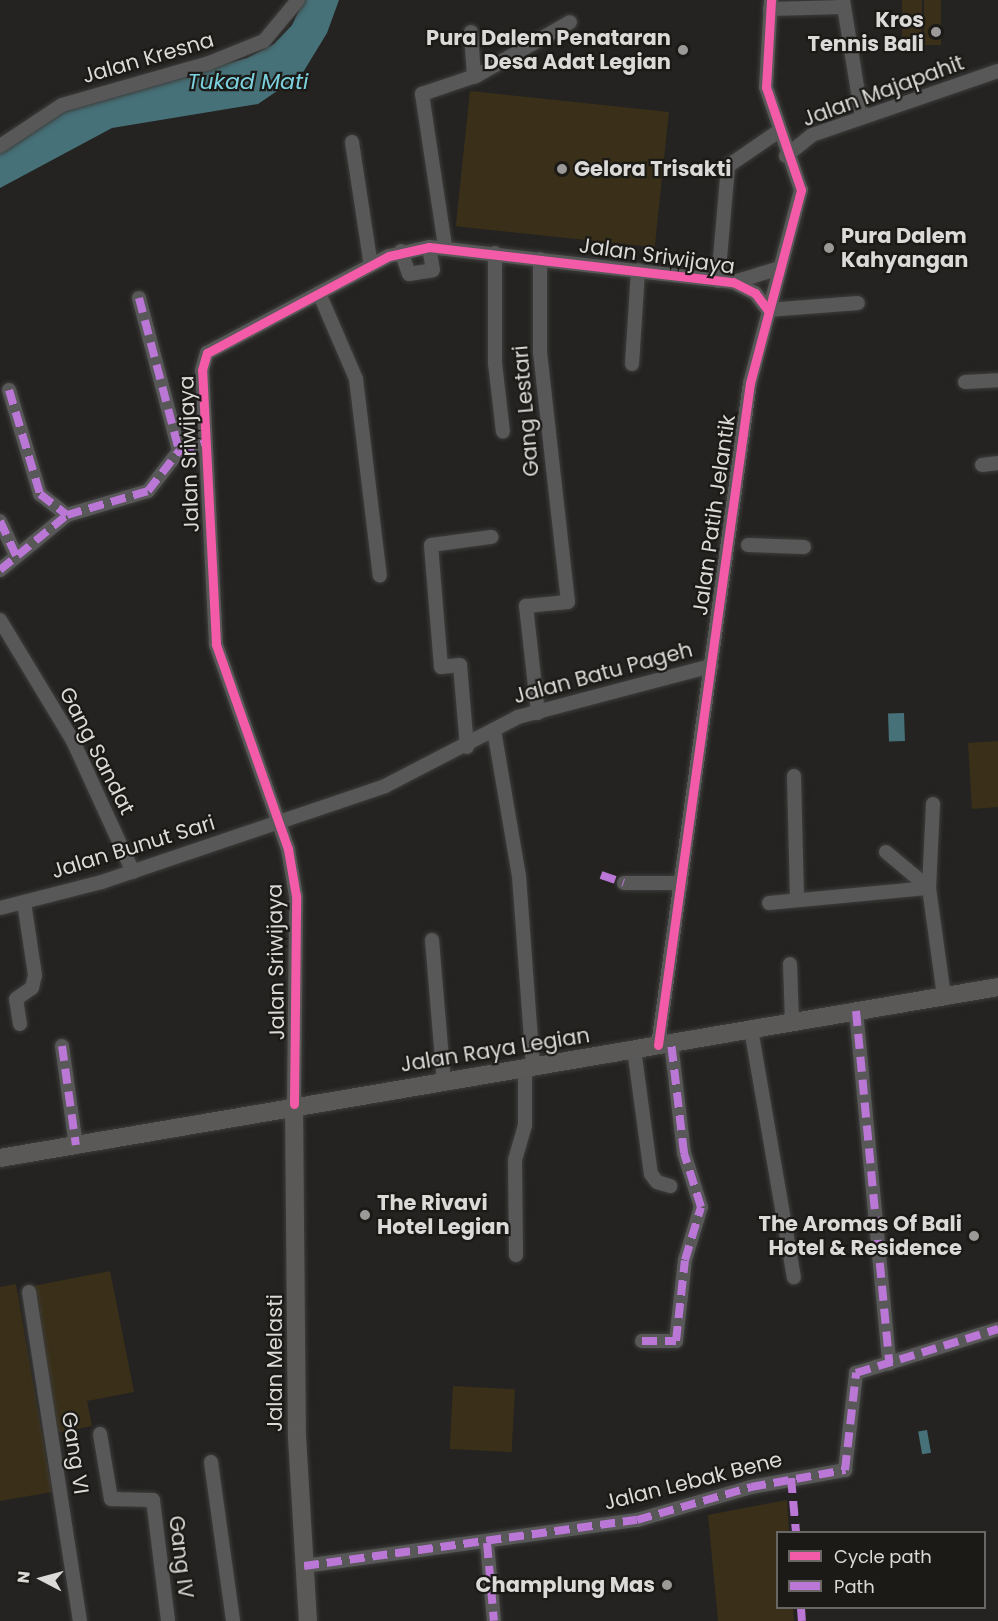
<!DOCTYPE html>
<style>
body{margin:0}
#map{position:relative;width:998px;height:1621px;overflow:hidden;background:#242321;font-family:Poppins,sans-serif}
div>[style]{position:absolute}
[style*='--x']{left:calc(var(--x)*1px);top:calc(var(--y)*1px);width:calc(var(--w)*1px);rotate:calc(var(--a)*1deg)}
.green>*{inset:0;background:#3a3019;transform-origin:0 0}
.water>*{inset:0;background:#467178;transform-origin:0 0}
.roads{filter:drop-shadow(0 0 2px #3d3d3c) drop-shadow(0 0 2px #3d3d3c)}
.minor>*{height:14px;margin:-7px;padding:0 7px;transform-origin:7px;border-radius:7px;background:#585858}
.major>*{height:18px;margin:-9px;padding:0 9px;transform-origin:9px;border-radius:9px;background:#5a5958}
.quiet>*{height:8px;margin-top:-4px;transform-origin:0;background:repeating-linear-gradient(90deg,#ba77d6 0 15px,transparent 0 23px)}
.cycleway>*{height:9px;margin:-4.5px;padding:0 4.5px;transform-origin:4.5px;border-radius:4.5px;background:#f35aa7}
.dots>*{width:16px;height:16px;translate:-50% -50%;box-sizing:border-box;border:3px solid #1b1a17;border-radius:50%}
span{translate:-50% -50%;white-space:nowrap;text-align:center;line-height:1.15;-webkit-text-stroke:4.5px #1b1a17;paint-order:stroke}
.poi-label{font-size:21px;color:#dbdad9;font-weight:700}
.right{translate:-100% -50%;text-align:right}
.left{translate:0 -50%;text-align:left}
.street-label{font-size:21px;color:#dbdad9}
.water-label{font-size:22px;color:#7cd1de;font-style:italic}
.legend{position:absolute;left:776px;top:1531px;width:210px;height:78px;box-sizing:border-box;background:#1b1a17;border:2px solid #686765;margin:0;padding:8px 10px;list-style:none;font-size:18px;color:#dbdad9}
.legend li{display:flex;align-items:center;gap:12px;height:30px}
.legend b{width:30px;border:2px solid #686765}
.north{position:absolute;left:12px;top:1549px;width:60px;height:60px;-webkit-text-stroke:4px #1b1a17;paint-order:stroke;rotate:276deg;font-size:16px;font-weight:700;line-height:24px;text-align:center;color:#dbdad9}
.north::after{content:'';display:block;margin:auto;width:21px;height:27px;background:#dbdad9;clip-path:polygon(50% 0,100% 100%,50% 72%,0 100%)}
</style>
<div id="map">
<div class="green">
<i style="left:902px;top:0;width:20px;height:49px"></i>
<i style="left:924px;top:0;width:17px;height:45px"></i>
<i style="left:470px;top:91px;width:200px;height:136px;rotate:6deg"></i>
<i style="clip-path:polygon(998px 741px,998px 807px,972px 809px,968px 743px)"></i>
<i style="clip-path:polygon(110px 1271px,134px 1392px,87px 1401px,92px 1426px,57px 1433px,28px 1287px)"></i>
<i style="clip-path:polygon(16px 1284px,52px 1492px,0 1501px,0 1287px)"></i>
<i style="left:453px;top:1386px;width:62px;height:63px;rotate:3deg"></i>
<i style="clip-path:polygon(787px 1500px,789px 1532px,778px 1532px,778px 1608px,793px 1608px,794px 1621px,718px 1621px,708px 1515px)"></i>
</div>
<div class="water">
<i style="clip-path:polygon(304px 0,339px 0,327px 33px,302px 74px,258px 104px,112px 128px,0 188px,0 152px,63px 109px,247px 58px,274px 44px,292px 25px)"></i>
<i style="left:904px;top:713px;width:28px;height:16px;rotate:88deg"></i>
<i style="left:927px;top:1430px;width:23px;height:9px;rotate:80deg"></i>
</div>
<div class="roads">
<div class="minor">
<i style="--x:843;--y:0;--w:119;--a:80.8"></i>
<i style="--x:770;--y:9;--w:72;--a:-1.6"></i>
<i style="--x:471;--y:32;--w:45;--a:86.2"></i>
<i style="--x:352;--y:142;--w:125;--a:81.3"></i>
<i style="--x:0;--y:146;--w:74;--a:-33.5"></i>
<i style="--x:62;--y:105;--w:153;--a:-15.9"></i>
<i style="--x:209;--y:63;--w:59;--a:-21.8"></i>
<i style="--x:264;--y:41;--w:53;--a:-50.3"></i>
<i style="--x:786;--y:156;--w:33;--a:-39"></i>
<i style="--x:812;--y:135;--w:197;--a:-19"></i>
<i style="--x:445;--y:246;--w:154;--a:-98.6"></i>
<i style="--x:422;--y:94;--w:59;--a:-18.7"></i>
<i style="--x:478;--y:75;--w:106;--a:-29.9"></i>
<i style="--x:401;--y:251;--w:24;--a:71"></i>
<i style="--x:409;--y:274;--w:24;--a:-9"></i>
<i style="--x:433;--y:270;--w:23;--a:-100"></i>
<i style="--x:495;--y:253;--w:110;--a:90"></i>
<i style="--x:495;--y:363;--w:69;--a:83.4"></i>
<i style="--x:718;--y:281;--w:115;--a:-85"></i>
<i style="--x:728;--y:166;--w:62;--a:-34.5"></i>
<i style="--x:734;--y:282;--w:48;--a:-16.9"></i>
<i style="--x:319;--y:293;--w:94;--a:66.7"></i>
<i style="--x:356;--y:379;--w:198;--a:83.1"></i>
<i style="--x:139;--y:298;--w:158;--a:75.3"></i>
<i style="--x:768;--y:310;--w:90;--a:-4.4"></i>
<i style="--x:632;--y:364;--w:94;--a:-86.3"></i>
<i style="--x:965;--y:382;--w:33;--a:-3"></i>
<i style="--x:9;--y:390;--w:109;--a:73.4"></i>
<i style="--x:40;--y:494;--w:34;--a:38"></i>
<i style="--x:67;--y:515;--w:84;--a:-16.5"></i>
<i style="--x:148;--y:491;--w:51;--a:-52.2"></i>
<i style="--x:179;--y:451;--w:27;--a:-17"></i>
<i style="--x:982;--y:465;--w:16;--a:-7"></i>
<i style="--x:0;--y:521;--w:38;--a:65"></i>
<i style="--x:748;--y:545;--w:56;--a:2"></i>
<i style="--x:0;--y:570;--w:87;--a:-39.4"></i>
<i style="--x:0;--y:620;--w:141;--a:58.9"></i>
<i style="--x:73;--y:741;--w:144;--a:65.4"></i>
<i style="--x:538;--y:713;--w:108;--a:-96.4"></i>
<i style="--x:526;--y:606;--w:42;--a:-5.4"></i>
<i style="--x:568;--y:602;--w:251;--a:-96.4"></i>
<i style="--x:540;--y:353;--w:94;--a:-90"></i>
<i style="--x:494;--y:730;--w:148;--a:80.3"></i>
<i style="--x:519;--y:876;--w:192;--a:85.8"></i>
<i style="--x:467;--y:747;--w:82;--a:-94.9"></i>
<i style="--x:460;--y:665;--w:19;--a:174"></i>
<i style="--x:441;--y:667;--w:122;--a:-94.7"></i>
<i style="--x:431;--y:545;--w:61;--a:-7.6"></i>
<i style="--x:794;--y:776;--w:124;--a:88.6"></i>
<i style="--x:933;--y:804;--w:84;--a:92.7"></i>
<i style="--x:929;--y:888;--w:109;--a:82.1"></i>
<i style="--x:886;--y:852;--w:56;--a:39.9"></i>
<i style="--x:624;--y:883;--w:57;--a:0"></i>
<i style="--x:769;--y:903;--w:161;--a:-5.4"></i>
<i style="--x:0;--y:908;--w:105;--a:-14.3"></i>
<i style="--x:102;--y:882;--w:299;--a:-18.7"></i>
<i style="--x:385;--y:786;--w:150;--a:-27.4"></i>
<i style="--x:518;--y:717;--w:200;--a:-14.8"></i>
<i style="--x:432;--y:940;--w:143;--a:85.2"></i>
<i style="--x:790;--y:964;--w:58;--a:88"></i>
<i style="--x:856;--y:1011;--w:354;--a:84.6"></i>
<i style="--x:20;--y:1024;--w:25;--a:-99"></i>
<i style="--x:16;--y:999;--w:19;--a:-35"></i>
<i style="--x:32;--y:988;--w:13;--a:-77"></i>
<i style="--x:35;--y:975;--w:74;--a:-98.6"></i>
<i style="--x:751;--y:1029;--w:252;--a:80.2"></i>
<i style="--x:658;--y:1045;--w:668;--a:-82.09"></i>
<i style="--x:750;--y:383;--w:200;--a:-75.2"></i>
<i style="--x:801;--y:190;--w:109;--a:-108.8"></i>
<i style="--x:766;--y:87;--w:87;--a:-86.7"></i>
<i style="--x:62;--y:1046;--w:100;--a:82"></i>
<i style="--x:634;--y:1049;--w:126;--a:82.3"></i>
<i style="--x:651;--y:1174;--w:10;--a:53"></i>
<i style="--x:657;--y:1182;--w:14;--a:17"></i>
<i style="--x:294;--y:1104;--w:208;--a:-89.4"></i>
<i style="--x:296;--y:896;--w:48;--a:-99.7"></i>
<i style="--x:288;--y:849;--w:217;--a:-109.4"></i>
<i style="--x:216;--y:644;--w:274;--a:-92.9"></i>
<i style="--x:202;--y:370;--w:18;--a:-74"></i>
<i style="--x:207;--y:353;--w:206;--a:-28.1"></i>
<i style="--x:389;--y:256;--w:41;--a:-12.7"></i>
<i style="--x:429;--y:247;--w:306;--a:6.6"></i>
<i style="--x:733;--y:282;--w:25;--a:27"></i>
<i style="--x:755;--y:293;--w:21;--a:53"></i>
<i style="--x:516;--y:1255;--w:95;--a:-90.6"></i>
<i style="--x:515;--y:1160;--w:36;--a:-74"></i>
<i style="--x:525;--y:1125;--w:56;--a:-90"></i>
<i style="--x:29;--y:1292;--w:333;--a:81.2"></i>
<i style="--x:642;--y:1341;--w:34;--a:0"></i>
<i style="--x:676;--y:1341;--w:81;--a:-83.7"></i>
<i style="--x:685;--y:1260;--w:55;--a:-73.2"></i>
<i style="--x:701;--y:1207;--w:57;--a:-107.5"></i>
<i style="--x:684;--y:1153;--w:111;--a:-96.7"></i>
<i style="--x:100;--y:1434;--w:66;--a:80.4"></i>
<i style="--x:111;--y:1499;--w:42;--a:1.4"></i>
<i style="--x:153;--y:1500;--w:122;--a:82.9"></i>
<i style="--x:211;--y:1462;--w:161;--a:82.1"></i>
<i style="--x:487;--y:1543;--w:78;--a:84.9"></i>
<i style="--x:304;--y:1566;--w:336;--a:-7.9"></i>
<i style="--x:637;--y:1520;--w:119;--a:-16.1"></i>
<i style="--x:751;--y:1487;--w:96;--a:-10.3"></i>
<i style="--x:845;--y:1470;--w:98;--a:-83.5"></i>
<i style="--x:856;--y:1373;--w:149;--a:-17.2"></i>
</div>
<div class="major">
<i style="--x:294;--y:1104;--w:333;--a:89.5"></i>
<i style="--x:297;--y:1437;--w:184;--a:86.6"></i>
<i style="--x:0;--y:1158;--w:1013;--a:-9.72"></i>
</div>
</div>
<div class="quiet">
<i style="--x:139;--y:298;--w:158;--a:75.3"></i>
<i style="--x:9;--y:390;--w:109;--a:73.4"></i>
<i style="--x:40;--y:494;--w:34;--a:38"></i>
<i style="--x:67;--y:515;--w:84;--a:-16.5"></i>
<i style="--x:148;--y:491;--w:51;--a:-52.2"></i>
<i style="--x:179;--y:451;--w:27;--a:-17"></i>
<i style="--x:0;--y:521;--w:38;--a:65"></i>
<i style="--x:0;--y:570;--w:87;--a:-39.4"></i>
<i style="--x:601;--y:875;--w:24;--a:19"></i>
<i style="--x:856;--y:1011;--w:354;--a:84.6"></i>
<i style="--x:62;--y:1046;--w:100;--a:82"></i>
<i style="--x:642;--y:1341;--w:34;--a:0"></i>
<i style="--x:676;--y:1341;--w:81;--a:-83.7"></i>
<i style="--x:685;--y:1260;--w:55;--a:-73.2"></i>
<i style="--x:701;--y:1207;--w:57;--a:-107.5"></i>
<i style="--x:684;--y:1153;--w:111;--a:-96.7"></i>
<i style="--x:791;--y:1478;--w:54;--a:84.7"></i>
<i style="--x:487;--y:1543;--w:78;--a:84.9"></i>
<i style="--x:304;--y:1566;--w:336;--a:-7.9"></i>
<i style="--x:637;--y:1520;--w:119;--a:-16.1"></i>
<i style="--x:751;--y:1487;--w:96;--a:-10.3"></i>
<i style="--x:845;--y:1470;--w:98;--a:-83.5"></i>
<i style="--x:856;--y:1373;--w:149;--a:-17.2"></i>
<i style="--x:801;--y:1608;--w:13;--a:86"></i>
</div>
<div class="cycleway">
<i style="--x:658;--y:1045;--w:668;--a:-82.09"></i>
<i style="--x:750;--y:383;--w:200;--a:-75.2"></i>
<i style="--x:801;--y:190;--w:109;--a:-108.8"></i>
<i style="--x:766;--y:87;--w:87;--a:-86.7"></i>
<i style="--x:294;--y:1104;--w:208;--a:-89.4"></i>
<i style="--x:296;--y:896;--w:48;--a:-99.7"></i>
<i style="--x:288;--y:849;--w:217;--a:-109.4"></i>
<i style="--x:216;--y:644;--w:274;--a:-92.9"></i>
<i style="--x:202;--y:370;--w:18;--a:-74"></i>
<i style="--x:207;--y:353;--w:206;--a:-28.1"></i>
<i style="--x:389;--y:256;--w:41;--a:-12.7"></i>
<i style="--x:429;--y:247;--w:306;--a:6.6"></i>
<i style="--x:733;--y:282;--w:25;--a:27"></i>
<i style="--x:755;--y:293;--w:21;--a:53"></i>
</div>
<div class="dots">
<i style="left:936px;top:32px;background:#9b9a99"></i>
<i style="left:683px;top:50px;background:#9b9a99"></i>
<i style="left:562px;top:169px;background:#9b9a99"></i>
<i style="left:829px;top:248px;background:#9b9a99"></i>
<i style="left:365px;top:1215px;background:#9b9a99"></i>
<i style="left:974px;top:1236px;background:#9b9a99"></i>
<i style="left:667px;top:1585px;background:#9b9a99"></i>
</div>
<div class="poi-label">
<span class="right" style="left:924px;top:32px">Kros<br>Tennis Bali</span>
<span class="right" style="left:671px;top:50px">Pura Dalem Penataran<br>Desa Adat Legian</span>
<span class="left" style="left:574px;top:169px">Gelora Trisakti</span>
<span class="left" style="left:841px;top:248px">Pura Dalem<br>Kahyangan</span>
<span class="left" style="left:377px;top:1215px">The Rivavi<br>Hotel Legian</span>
<span class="right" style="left:962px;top:1236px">The Aromas Of Bali<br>Hotel &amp; Residence</span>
<span class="right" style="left:655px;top:1585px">Champlung Mas</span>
</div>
<div class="street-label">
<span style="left:148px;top:58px;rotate:-16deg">Jalan Kresna</span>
<span style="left:883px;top:91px;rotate:-20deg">Jalan Majapahit</span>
<span style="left:657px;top:256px;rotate:8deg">Jalan Sriwijaya</span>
<span style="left:526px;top:411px;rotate:-95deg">Gang Lestari</span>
<span style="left:189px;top:454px;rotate:-92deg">Jalan Sriwijaya</span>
<span style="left:714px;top:515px;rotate:-82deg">Jalan Patih Jelantik</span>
<span style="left:603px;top:673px;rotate:-15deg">Jalan Batu Pageh</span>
<span style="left:97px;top:751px;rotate:63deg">Gang Sandat</span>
<span style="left:133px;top:847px;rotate:-17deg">Jalan Bunut Sari</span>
<span style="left:276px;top:962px;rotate:-91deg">Jalan Sriwijaya</span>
<span style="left:495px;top:1050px;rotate:-9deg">Jalan Raya Legian</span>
<span style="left:275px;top:1363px;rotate:-90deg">Jalan Melasti</span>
<span style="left:75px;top:1453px;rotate:81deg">Gang VI</span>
<span style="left:693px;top:1481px;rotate:-14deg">Jalan Lebak Bene</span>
<span style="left:181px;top:1557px;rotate:83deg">Gang IV</span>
</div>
<div class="water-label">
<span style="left:248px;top:82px">Tukad Mati</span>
</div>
<ul class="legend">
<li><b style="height:8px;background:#f35aa7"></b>Cycle path</li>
<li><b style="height:8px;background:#ba77d6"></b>Path</li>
</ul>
<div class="north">N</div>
</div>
